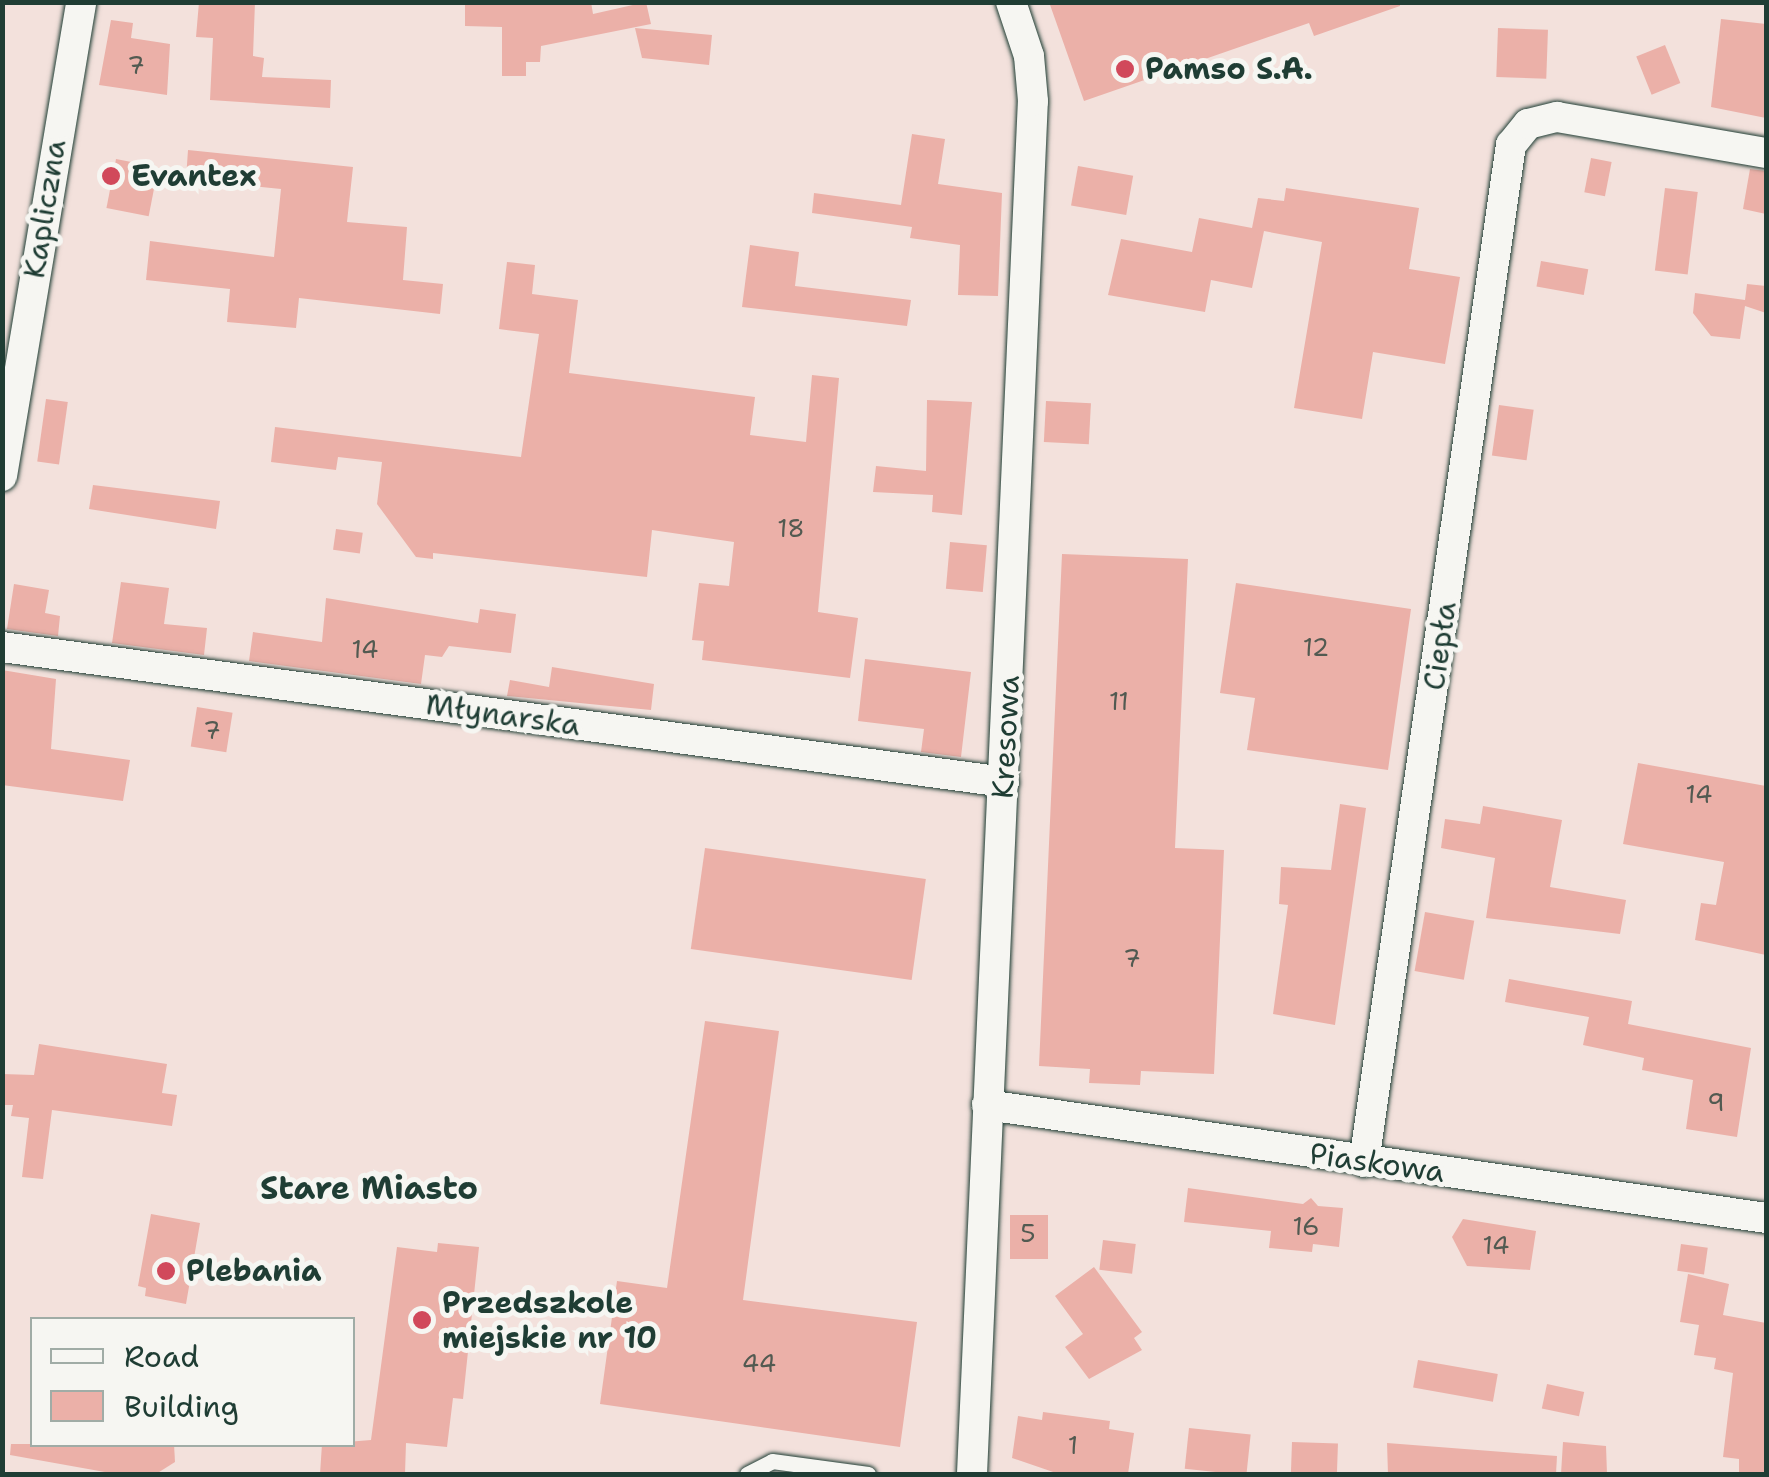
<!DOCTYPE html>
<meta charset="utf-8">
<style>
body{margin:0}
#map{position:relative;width:1769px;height:1477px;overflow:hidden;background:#f3e1dc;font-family:"Shantell Sans",sans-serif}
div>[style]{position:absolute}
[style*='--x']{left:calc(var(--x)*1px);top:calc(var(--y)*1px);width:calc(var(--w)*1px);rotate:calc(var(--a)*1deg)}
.building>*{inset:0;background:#ebb0a8;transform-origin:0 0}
.roads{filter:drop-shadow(0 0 2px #1f3d34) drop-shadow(0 0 2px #1f3d34)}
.service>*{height:15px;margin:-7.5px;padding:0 7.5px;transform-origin:7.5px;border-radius:7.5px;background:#f6f6f2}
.minor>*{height:30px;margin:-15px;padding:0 15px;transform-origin:15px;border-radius:15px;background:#f6f6f2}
.dots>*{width:28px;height:28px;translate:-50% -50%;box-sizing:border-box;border:5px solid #f6f6f2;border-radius:50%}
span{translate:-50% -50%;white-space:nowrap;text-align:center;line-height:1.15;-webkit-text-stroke:10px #f6f6f2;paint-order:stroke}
.number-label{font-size:25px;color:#525a51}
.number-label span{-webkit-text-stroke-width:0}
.poi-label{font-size:30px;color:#1f3d34;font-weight:700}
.left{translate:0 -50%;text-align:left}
.street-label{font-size:30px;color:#1f3d34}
.neighbourhood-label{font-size:32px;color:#1f3d34;font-weight:700}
.frame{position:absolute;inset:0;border:5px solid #1f3d34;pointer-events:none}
.legend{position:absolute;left:30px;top:1317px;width:325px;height:130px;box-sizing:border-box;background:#f6f6f2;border:2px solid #a0aca6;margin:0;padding:12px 18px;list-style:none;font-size:30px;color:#1f3d34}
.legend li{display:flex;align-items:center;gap:20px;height:50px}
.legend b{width:50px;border:2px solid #a0aca6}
</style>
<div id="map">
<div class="building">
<i style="clip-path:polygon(199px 2px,255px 2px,253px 56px,264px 58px,262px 77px,331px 80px,330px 108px,210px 100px,213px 38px,196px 37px)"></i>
<i style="clip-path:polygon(465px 2px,591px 2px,593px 14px,646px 2px,651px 24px,541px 46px,540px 62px,526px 62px,526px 76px,502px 76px,502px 27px,465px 26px)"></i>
<i style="clip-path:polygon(1049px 2px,1400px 2px,1400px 6px,1314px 36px,1309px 23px,1084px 101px)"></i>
<i style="clip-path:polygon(1721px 19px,1766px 24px,1766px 118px,1711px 107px)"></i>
<i style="clip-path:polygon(111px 20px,133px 23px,131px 38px,170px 44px,167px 95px,99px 85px)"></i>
<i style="clip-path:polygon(635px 28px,712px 35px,709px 65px,642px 58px)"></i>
<i style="left:1498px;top:28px;width:50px;height:49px;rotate:2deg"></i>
<i style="left:1665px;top:45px;width:41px;height:31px;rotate:68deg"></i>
<i style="clip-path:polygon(912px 134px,945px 139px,938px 184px,1002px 193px,998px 296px,958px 295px,960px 245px,910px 238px,912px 227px,812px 213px,814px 193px,901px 205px)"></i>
<i style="clip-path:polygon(188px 150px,353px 167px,347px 222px,407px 227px,403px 280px,443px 284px,440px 314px,299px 298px,296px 328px,227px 322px,230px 289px,146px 280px,150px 241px,274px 257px,281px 189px,186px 179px)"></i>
<i style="left:1591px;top:158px;width:21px;height:35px;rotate:11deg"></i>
<i style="left:116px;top:159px;width:43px;height:50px;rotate:11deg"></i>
<i style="left:1078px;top:166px;width:56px;height:40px;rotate:10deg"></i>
<i style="clip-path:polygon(1750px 169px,1766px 171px,1766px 214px,1743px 209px)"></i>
<i style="clip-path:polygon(1286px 188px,1419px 208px,1409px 269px,1460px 277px,1445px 364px,1373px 352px,1362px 419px,1294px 408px,1322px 242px,1264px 231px,1252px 288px,1211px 280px,1205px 312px,1108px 295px,1121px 239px,1192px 252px,1199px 218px,1252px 228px,1258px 198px,1284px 201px)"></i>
<i style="left:1665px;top:188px;width:33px;height:83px;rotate:7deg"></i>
<i style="clip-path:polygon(750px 245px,799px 252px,795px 286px,911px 300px,907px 326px,742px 307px)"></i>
<i style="left:1541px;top:261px;width:48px;height:26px;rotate:10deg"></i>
<i style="clip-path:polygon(507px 262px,535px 265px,532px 294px,578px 300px,569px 373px,755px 397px,750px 435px,806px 442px,812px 375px,839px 378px,818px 612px,858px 618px,850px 678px,702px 660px,704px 641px,692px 640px,699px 583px,729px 586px,734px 542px,652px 530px,647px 577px,433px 553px,433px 559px,416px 557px,377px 504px,382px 462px,338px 457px,336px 470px,271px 462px,275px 427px,521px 457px,539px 334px,499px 329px)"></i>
<i style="clip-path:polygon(1747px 284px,1766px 286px,1766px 313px,1745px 306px,1740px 339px,1711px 336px,1693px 313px,1695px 293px,1745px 300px)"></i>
<i style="left:46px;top:399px;width:22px;height:63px;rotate:8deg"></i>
<i style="clip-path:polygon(927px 400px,972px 402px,962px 515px,932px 512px,933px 495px,873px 492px,876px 466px,926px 471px)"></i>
<i style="left:1046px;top:401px;width:45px;height:41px;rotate:3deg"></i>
<i style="left:1499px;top:405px;width:35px;height:51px;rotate:8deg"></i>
<i style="clip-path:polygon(93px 485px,220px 501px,216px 529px,89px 509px)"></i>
<i style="left:336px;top:529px;width:27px;height:21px;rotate:8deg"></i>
<i style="left:950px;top:542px;width:37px;height:47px;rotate:5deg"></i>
<i style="clip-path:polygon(1062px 554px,1188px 559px,1175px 848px,1224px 850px,1214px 1074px,1141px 1071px,1140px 1085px,1089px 1083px,1090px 1069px,1039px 1066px)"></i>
<i style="clip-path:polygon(121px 582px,169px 588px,164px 624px,207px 628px,204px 655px,112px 643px)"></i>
<i style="clip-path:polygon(1236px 583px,1411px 609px,1388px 770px,1247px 750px,1255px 698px,1220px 693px)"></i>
<i style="clip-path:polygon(14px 584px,49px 590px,45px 613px,60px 616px,58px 636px,7px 629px)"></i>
<i style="clip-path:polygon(326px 598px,478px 623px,480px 609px,516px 614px,511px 653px,449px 646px,442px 657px,425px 655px,421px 684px,249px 661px,253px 632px,322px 642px)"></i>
<i style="clip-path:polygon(865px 659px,971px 672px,961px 757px,921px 752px,924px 729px,858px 721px)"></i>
<i style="clip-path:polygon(552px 667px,654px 684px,651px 710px,507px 696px,510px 680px,549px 687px)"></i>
<i style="clip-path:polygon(2px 670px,56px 679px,51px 749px,130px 760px,123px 801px,2px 785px)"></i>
<i style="left:197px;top:707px;width:36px;height:40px;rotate:9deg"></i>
<i style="clip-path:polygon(1638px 763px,1766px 786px,1766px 955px,1695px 940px,1701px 903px,1716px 905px,1724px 862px,1623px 844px)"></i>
<i style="clip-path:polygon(1340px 804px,1366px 808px,1335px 1025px,1273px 1014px,1288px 905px,1279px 904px,1281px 867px,1331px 870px)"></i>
<i style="clip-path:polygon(1483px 806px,1562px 820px,1550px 887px,1626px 900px,1620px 934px,1486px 918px,1495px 858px,1441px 848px,1445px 819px,1480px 824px)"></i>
<i style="left:705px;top:848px;width:223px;height:102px;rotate:8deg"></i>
<i style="left:1425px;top:912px;width:50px;height:60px;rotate:10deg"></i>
<i style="clip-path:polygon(1509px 979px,1632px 1001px,1628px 1024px,1751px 1048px,1737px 1137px,1686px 1129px,1693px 1080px,1642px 1070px,1644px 1058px,1583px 1045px,1589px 1017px,1505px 1002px)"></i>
<i style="clip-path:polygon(705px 1021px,779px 1031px,743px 1300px,917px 1322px,900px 1447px,600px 1404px,617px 1281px,667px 1288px)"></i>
<i style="clip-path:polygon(39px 1044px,167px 1064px,162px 1093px,177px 1095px,172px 1126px,52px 1110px,43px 1179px,22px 1177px,29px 1118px,11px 1116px,13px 1105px,2px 1105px,2px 1074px,34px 1075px)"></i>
<i style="clip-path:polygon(1188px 1188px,1303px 1204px,1311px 1198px,1318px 1206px,1343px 1208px,1339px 1247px,1313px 1244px,1312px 1252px,1269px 1248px,1271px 1231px,1184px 1222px)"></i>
<i style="clip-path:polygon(151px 1214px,200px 1223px,186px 1304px,145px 1296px,146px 1288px,138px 1286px)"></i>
<i style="left:1010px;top:1215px;width:38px;height:44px"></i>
<i style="clip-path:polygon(1463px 1219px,1536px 1231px,1530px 1270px,1467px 1266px,1452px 1237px)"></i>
<i style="left:1103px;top:1240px;width:33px;height:30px;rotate:7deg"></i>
<i style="clip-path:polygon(438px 1243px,479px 1247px,463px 1399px,453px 1398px,447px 1447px,406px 1443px,405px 1474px,320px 1474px,322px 1444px,371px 1440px,397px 1247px,437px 1252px)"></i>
<i style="left:1681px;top:1244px;width:27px;height:27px;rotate:8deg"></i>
<i style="clip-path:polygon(1094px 1267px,1142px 1332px,1134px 1338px,1142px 1350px,1089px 1379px,1065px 1347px,1083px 1334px,1055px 1296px)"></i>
<i style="clip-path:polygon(1688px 1274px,1729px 1284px,1723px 1315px,1766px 1323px,1766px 1474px,1739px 1474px,1739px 1459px,1723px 1457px,1733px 1373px,1714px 1369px,1716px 1358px,1694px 1355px,1699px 1325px,1680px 1322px)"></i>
<i style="left:1418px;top:1360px;width:81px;height:28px;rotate:10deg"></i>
<i style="left:1547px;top:1384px;width:38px;height:25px;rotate:12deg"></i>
<i style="clip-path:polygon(1043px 1412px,1110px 1421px,1109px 1429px,1134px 1433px,1128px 1474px,1059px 1474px,1012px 1458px,1018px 1416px,1042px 1420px)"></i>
<i style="left:1189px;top:1428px;width:62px;height:41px;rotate:6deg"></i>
<i style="left:1292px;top:1442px;width:46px;height:32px;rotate:2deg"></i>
<i style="clip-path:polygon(1563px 1442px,1606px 1446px,1607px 1474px,1561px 1474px)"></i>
<i style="clip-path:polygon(1387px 1443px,1557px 1456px,1556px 1474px,1388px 1474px)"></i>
<i style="clip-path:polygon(11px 1444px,174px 1444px,175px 1462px,156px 1474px,116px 1474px,10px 1455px)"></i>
</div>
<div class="roads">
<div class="service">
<i style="--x:747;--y:1474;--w:28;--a:-27"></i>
<i style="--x:772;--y:1461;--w:97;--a:7.7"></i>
</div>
<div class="minor">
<i style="--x:2;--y:476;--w:481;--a:-80.5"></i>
<i style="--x:2;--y:647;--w:1011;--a:7.67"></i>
<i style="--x:987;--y:1105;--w:787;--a:8.25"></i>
<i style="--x:1364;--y:1162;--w:1028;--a:-81.78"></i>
<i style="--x:1511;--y:145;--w:27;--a:-51"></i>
<i style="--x:1528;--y:124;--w:30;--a:-14"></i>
<i style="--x:1557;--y:117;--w:212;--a:9.8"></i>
<i style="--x:972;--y:1474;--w:1374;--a:-87.46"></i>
<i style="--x:1033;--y:101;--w:45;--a:-95.1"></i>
<i style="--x:1029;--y:56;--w:57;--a:-108.4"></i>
</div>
</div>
<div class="dots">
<i style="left:1125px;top:69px;background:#d1495b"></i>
<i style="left:111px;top:176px;background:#d1495b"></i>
<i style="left:166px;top:1271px;background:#d1495b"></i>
<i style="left:422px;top:1320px;background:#d1495b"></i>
</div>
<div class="number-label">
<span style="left:136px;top:65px">7</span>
<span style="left:791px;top:528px">18</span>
<span style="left:1316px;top:647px">12</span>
<span style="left:365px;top:649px">14</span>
<span style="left:1119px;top:701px">11</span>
<span style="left:212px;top:730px">7</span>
<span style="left:1699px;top:794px">14</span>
<span style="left:1132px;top:958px">7</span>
<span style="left:1716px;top:1102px">9</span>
<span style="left:1306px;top:1226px">16</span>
<span style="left:1028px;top:1233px">5</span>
<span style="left:1496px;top:1245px">14</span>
<span style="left:759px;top:1363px">44</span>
<span style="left:1073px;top:1445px">1</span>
</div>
<div class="poi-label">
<span class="left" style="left:1145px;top:69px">Pamso S.A.</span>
<span class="left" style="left:131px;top:176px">Evantex</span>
<span class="left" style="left:186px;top:1271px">Plebania</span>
<span class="left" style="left:442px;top:1320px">Przedszkole<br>miejskie nr 10</span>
</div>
<div class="street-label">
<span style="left:45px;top:209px;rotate:-81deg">Kapliczna</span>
<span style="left:1440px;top:646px;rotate:-82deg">Ciepła</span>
<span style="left:503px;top:715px;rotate:8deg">Młynarska</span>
<span style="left:1006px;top:737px;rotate:-87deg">Kresowa</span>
<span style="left:1377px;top:1163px;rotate:8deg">Piaskowa</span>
</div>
<div class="neighbourhood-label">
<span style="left:369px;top:1188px">Stare Miasto</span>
</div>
<div class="frame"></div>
<ul class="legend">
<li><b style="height:12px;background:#f6f6f2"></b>Road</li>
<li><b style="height:28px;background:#ebb0a8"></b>Building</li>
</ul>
</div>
